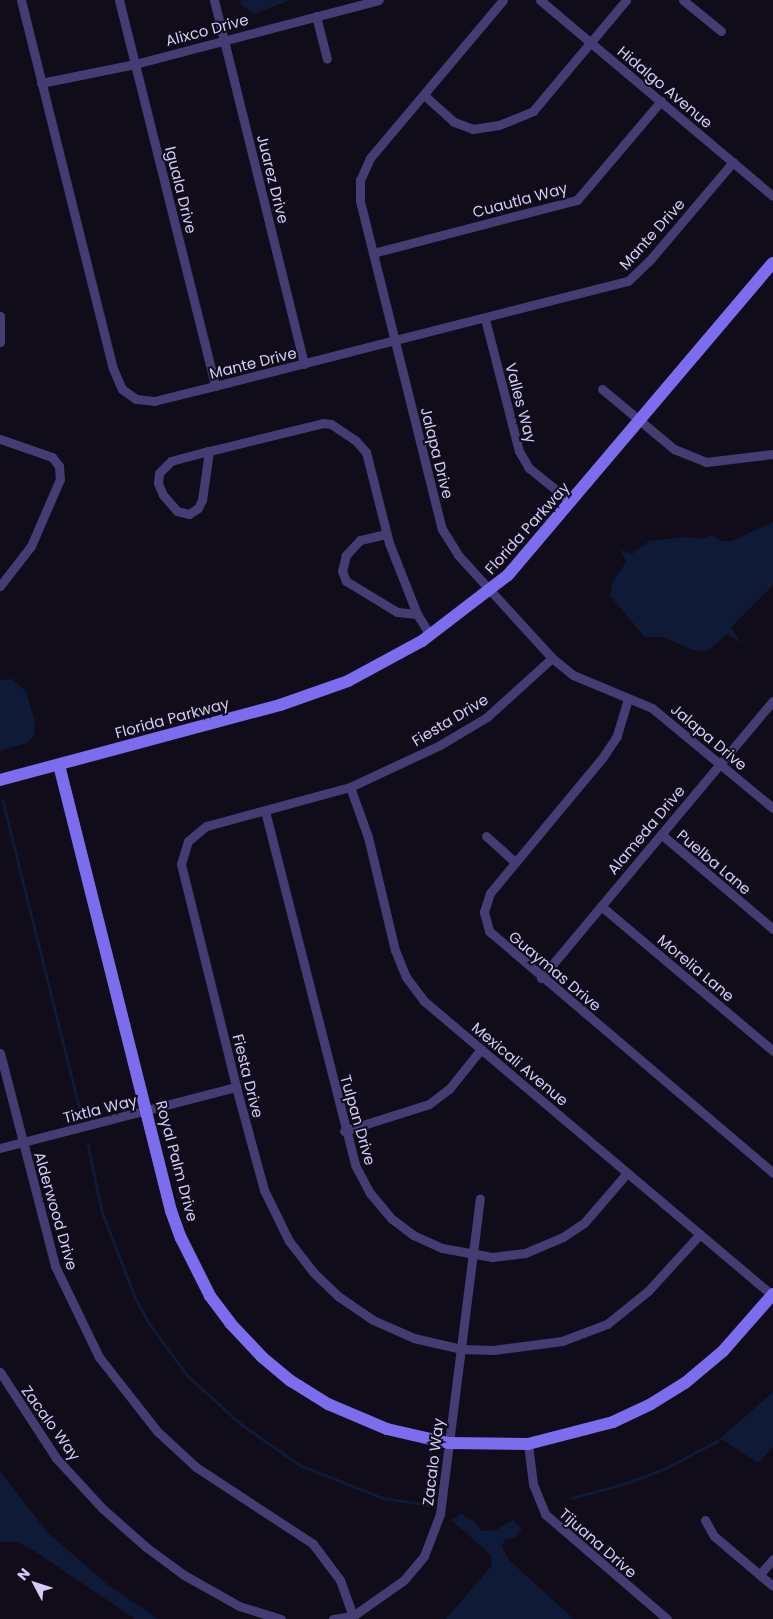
<!DOCTYPE html>
<style>
body{margin:0}
#map{position:relative;width:773px;height:1619px;overflow:hidden;background:#100c19;font-family:Poppins,sans-serif}
div>[style]{position:absolute}
[style*='--x']{left:calc(var(--x)*1px);top:calc(var(--y)*1px);width:calc(var(--w)*1px);rotate:calc(var(--a)*1deg)}
.water>*{inset:0;background:#0f1a36}
.stream>*{height:2.5px;margin:-1.25px;padding:0 1.25px;transform-origin:1.25px;border-radius:1.25px;background:#0f1a36}
.street>*{height:9px;margin:-4.5px;padding:0 4.5px;transform-origin:4.5px;border-radius:4.5px;background:#443d73}
.secondary>*{height:12px;margin:-6px;padding:0 6px;transform-origin:6px;border-radius:6px;background:#7c6dee}
span{translate:-50% -50%;white-space:nowrap;text-align:center;line-height:1.15;-webkit-text-stroke:4px #100c19;paint-order:stroke}
.street-label{font-size:15px;color:#d4cbf9}
.north{position:absolute;left:10px;top:1559px;width:50px;height:50px;-webkit-text-stroke:4px #100c19;paint-order:stroke;rotate:310deg;font-size:14px;font-weight:700;line-height:20px;text-align:center;color:#d4cbf9}
.north::after{content:'';display:block;margin:auto;width:18px;height:22px;background:#d4cbf9;clip-path:polygon(50% 0,100% 100%,50% 72%,0 100%)}
</style>
<div id="map">
<div class="water">
<i style="clip-path:polygon(240px 0,290px 0,254px 14px,241px 5px)"></i>
<i style="clip-path:polygon(773px 522px,773px 585px,731px 627px,741px 643px,727px 634px,709px 650px,703px 651px,693px 650px,663px 637px,645px 637px,610px 596px,612px 583px,626px 562px,621px 550px,632px 554px,649px 541px,685px 537px,702px 539px,712px 535px,721px 541px,732px 541px)"></i>
<i style="clip-path:polygon(12px 679px,26px 691px,35px 722px,34px 736px,27px 743px,0 751px,0 680px)"></i>
<i style="clip-path:polygon(773px 1392px,773px 1447px,758px 1463px,723px 1440px,717px 1441px)"></i>
<i style="clip-path:polygon(0 1471px,48px 1533px,108px 1585px,158px 1619px,135px 1619px,33px 1550px,17px 1542px,0 1542px)"></i>
<i style="clip-path:polygon(461px 1514px,474px 1521px,481px 1531px,496px 1530px,513px 1520px,522px 1529px,515px 1537px,505px 1539px,502px 1547px,509px 1560px,574px 1619px,446px 1619px,492px 1565px,491px 1555px,451px 1520px)"></i>
</div>
<div class="stream">
<i style="--x:3;--y:801;--w:317;--a:76"></i>
<i style="--x:88;--y:1144;--w:68;--a:78.2"></i>
<i style="--x:102;--y:1211;--w:92;--a:69"></i>
<i style="--x:135;--y:1297;--w:30;--a:62"></i>
<i style="--x:149;--y:1323;--w:66;--a:53.7"></i>
<i style="--x:188;--y:1376;--w:72;--a:42.2"></i>
<i style="--x:241;--y:1424;--w:72;--a:34.8"></i>
<i style="--x:300;--y:1465;--w:89;--a:21.7"></i>
<i style="--x:383;--y:1498;--w:46;--a:8.8"></i>
<i style="--x:572;--y:1498;--w:57;--a:-15.3"></i>
<i style="--x:627;--y:1483;--w:40;--a:-21"></i>
<i style="--x:664;--y:1469;--w:60;--a:-27.8"></i>
</div>
<div class="street">
<i style="--x:21;--y:0;--w:377;--a:76"></i>
<i style="--x:112;--y:366;--w:25;--a:67"></i>
<i style="--x:122;--y:389;--w:17;--a:36"></i>
<i style="--x:136;--y:399;--w:18;--a:6"></i>
<i style="--x:154;--y:401;--w:63;--a:-13.8"></i>
<i style="--x:215;--y:386;--w:426;--a:-14.3"></i>
<i style="--x:628;--y:281;--w:29;--a:-44"></i>
<i style="--x:649;--y:261;--w:130;--a:-49.7"></i>
<i style="--x:119;--y:0;--w:398;--a:76"></i>
<i style="--x:214;--y:0;--w:375;--a:76.1"></i>
<i style="--x:503;--y:0;--w:207;--a:130.1"></i>
<i style="--x:370;--y:158;--w:24;--a:114"></i>
<i style="--x:360;--y:180;--w:21;--a:90"></i>
<i style="--x:360;--y:201;--w:338;--a:76"></i>
<i style="--x:442;--y:529;--w:31;--a:58"></i>
<i style="--x:458;--y:555;--w:139;--a:47.6"></i>
<i style="--x:552;--y:658;--w:27;--a:39"></i>
<i style="--x:573;--y:675;--w:86;--a:22.7"></i>
<i style="--x:652;--y:708;--w:157;--a:39.6"></i>
<i style="--x:540;--y:0;--w:304;--a:40.1"></i>
<i style="--x:683;--y:0;--w:49;--a:39.2"></i>
<i style="--x:316;--y:16;--w:44;--a:75.7"></i>
<i style="--x:41;--y:83;--w:96;--a:-11.4"></i>
<i style="--x:135;--y:64;--w:252;--a:-14.7"></i>
<i style="--x:424;--y:95;--w:40;--a:42"></i>
<i style="--x:454;--y:122;--w:20;--a:20"></i>
<i style="--x:473;--y:129;--w:26;--a:-9"></i>
<i style="--x:499;--y:125;--w:37;--a:-22"></i>
<i style="--x:533;--y:111;--w:145;--a:-50"></i>
<i style="--x:373;--y:253;--w:211;--a:-14.6"></i>
<i style="--x:577;--y:200;--w:130;--a:-49.7"></i>
<i style="--x:0;--y:316;--w:26;--a:90"></i>
<i style="--x:485;--y:319;--w:136;--a:75.6"></i>
<i style="--x:519;--y:451;--w:20;--a:60"></i>
<i style="--x:529;--y:468;--w:54;--a:39"></i>
<i style="--x:602;--y:389;--w:94;--a:39.8"></i>
<i style="--x:674;--y:449;--w:35;--a:22"></i>
<i style="--x:706;--y:462;--w:67;--a:-6.8"></i>
<i style="--x:0;--y:439;--w:55;--a:19.1"></i>
<i style="--x:52;--y:457;--w:11;--a:52"></i>
<i style="--x:59;--y:466;--w:13;--a:86"></i>
<i style="--x:60;--y:479;--w:73;--a:113.4"></i>
<i style="--x:31;--y:546;--w:51;--a:127.8"></i>
<i style="--x:209;--y:451;--w:49;--a:98.1"></i>
<i style="--x:202;--y:500;--w:9;--a:117"></i>
<i style="--x:198;--y:508;--w:11;--a:146"></i>
<i style="--x:189;--y:514;--w:12;--a:-166"></i>
<i style="--x:177;--y:511;--w:21;--a:-131"></i>
<i style="--x:163;--y:495;--w:13;--a:-113"></i>
<i style="--x:158;--y:483;--w:10;--a:-84"></i>
<i style="--x:159;--y:473;--w:17;--a:-45"></i>
<i style="--x:171;--y:461;--w:39;--a:-15"></i>
<i style="--x:209;--y:451;--w:13;--a:-13"></i>
<i style="--x:222;--y:448;--w:104;--a:-13.9"></i>
<i style="--x:323;--y:423;--w:8;--a:7"></i>
<i style="--x:331;--y:424;--w:30;--a:34"></i>
<i style="--x:356;--y:441;--w:15;--a:48"></i>
<i style="--x:366;--y:452;--w:94;--a:75.8"></i>
<i style="--x:389;--y:543;--w:76;--a:68.5"></i>
<i style="--x:417;--y:614;--w:25;--a:58"></i>
<i style="--x:386;--y:534;--w:27;--a:167"></i>
<i style="--x:360;--y:540;--w:21;--a:133"></i>
<i style="--x:346;--y:555;--w:16;--a:104"></i>
<i style="--x:342;--y:571;--w:11;--a:68"></i>
<i style="--x:346;--y:581;--w:60;--a:31.3"></i>
<i style="--x:397;--y:612;--w:20;--a:6"></i>
<i style="--x:552;--y:658;--w:88;--a:137.8"></i>
<i style="--x:487;--y:717;--w:55;--a:149.2"></i>
<i style="--x:440;--y:745;--w:99;--a:155"></i>
<i style="--x:350;--y:787;--w:149;--a:164.8"></i>
<i style="--x:206;--y:826;--w:23;--a:140"></i>
<i style="--x:188;--y:841;--w:24;--a:107"></i>
<i style="--x:181;--y:864;--w:230;--a:76.1"></i>
<i style="--x:236;--y:1087;--w:107;--a:74.8"></i>
<i style="--x:264;--y:1190;--w:57;--a:63.9"></i>
<i style="--x:289;--y:1241;--w:39;--a:52"></i>
<i style="--x:313;--y:1272;--w:35;--a:44"></i>
<i style="--x:338;--y:1296;--w:42;--a:34.4"></i>
<i style="--x:373;--y:1320;--w:45;--a:23.7"></i>
<i style="--x:414;--y:1338;--w:48;--a:13.2"></i>
<i style="--x:461;--y:1349;--w:32;--a:2"></i>
<i style="--x:493;--y:1350;--w:70;--a:-7.4"></i>
<i style="--x:562;--y:1341;--w:48;--a:-20.7"></i>
<i style="--x:607;--y:1324;--w:53;--a:-38.8"></i>
<i style="--x:648;--y:1291;--w:77;--a:-47.6"></i>
<i style="--x:628;--y:699;--w:39;--a:107"></i>
<i style="--x:617;--y:736;--w:25;--a:124"></i>
<i style="--x:603;--y:757;--w:177;--a:129.7"></i>
<i style="--x:490;--y:893;--w:20;--a:108"></i>
<i style="--x:484;--y:912;--w:20;--a:75"></i>
<i style="--x:489;--y:931;--w:373;--a:40.4"></i>
<i style="--x:350;--y:787;--w:53;--a:70.2"></i>
<i style="--x:368;--y:837;--w:116;--a:76.6"></i>
<i style="--x:395;--y:950;--w:29;--a:68"></i>
<i style="--x:406;--y:977;--w:30;--a:53"></i>
<i style="--x:424;--y:1001;--w:456;--a:40.2"></i>
<i style="--x:265;--y:811;--w:365;--a:75.7"></i>
<i style="--x:355;--y:1165;--w:32;--a:62"></i>
<i style="--x:370;--y:1193;--w:34;--a:50"></i>
<i style="--x:392;--y:1219;--w:26;--a:37"></i>
<i style="--x:413;--y:1235;--w:32;--a:24"></i>
<i style="--x:442;--y:1248;--w:51;--a:10.2"></i>
<i style="--x:492;--y:1257;--w:33;--a:-7"></i>
<i style="--x:525;--y:1253;--w:41;--a:-22.8"></i>
<i style="--x:563;--y:1237;--w:25;--a:-34"></i>
<i style="--x:584;--y:1223;--w:66;--a:-49.3"></i>
<i style="--x:661;--y:834;--w:147;--a:40.3"></i>
<i style="--x:486;--y:836;--w:39;--a:42"></i>
<i style="--x:601;--y:906;--w:225;--a:40.1"></i>
<i style="--x:541;--y:978;--w:361;--a:-50.1"></i>
<i style="--x:0;--y:1053;--w:220;--a:75.5"></i>
<i style="--x:55;--y:1266;--w:101;--a:64.2"></i>
<i style="--x:99;--y:1357;--w:94;--a:51.9"></i>
<i style="--x:157;--y:1431;--w:53;--a:42.7"></i>
<i style="--x:196;--y:1467;--w:140;--a:33.3"></i>
<i style="--x:313;--y:1544;--w:45;--a:53.1"></i>
<i style="--x:340;--y:1580;--w:41;--a:70.3"></i>
<i style="--x:344;--y:1131;--w:89;--a:-17.6"></i>
<i style="--x:429;--y:1104;--w:25;--a:-37"></i>
<i style="--x:449;--y:1089;--w:51;--a:-51.3"></i>
<i style="--x:0;--y:1148;--w:244;--a:-14.5"></i>
<i style="--x:0;--y:1372;--w:103;--a:56.9"></i>
<i style="--x:56;--y:1458;--w:68;--a:47.4"></i>
<i style="--x:102;--y:1508;--w:59;--a:41.6"></i>
<i style="--x:146;--y:1547;--w:47;--a:36.4"></i>
<i style="--x:184;--y:1575;--w:63;--a:29.4"></i>
<i style="--x:239;--y:1606;--w:44;--a:17.2"></i>
<i style="--x:528;--y:1444;--w:40;--a:82.9"></i>
<i style="--x:533;--y:1484;--w:32;--a:68"></i>
<i style="--x:545;--y:1514;--w:161;--a:40.7"></i>
<i style="--x:705;--y:1520;--w:18;--a:61"></i>
<i style="--x:714;--y:1536;--w:77;--a:40.3"></i>
<i style="--x:760;--y:1574;--w:20;--a:-49"></i>
<i style="--x:333;--y:1619;--w:20;--a:-9"></i>
<i style="--x:353;--y:1616;--w:62;--a:-35.2"></i>
<i style="--x:404;--y:1580;--w:31;--a:-50"></i>
<i style="--x:424;--y:1556;--w:45;--a:-69.1"></i>
<i style="--x:440;--y:1514;--w:318;--a:-82.8"></i>
</div>
<div class="secondary">
<i style="--x:59;--y:765;--w:460;--a:75.9"></i>
<i style="--x:171;--y:1211;--w:29;--a:70"></i>
<i style="--x:181;--y:1238;--w:65;--a:63.4"></i>
<i style="--x:210;--y:1296;--w:34;--a:53"></i>
<i style="--x:230;--y:1323;--w:47;--a:46.7"></i>
<i style="--x:262;--y:1357;--w:38;--a:40"></i>
<i style="--x:291;--y:1381;--w:44;--a:31.9"></i>
<i style="--x:328;--y:1404;--w:64;--a:23"></i>
<i style="--x:387;--y:1429;--w:63;--a:12.9"></i>
<i style="--x:448;--y:1443;--w:80;--a:0.7"></i>
<i style="--x:528;--y:1444;--w:88;--a:-14.5"></i>
<i style="--x:613;--y:1422;--w:42;--a:-25.3"></i>
<i style="--x:651;--y:1404;--w:40;--a:-32"></i>
<i style="--x:685;--y:1383;--w:50;--a:-40.1"></i>
<i style="--x:723;--y:1351;--w:76;--a:-48.7"></i>
<i style="--x:0;--y:780;--w:290;--a:-15"></i>
<i style="--x:280;--y:705;--w:72;--a:-19.4"></i>
<i style="--x:348;--y:681;--w:84;--a:-28.4"></i>
<i style="--x:422;--y:641;--w:108;--a:-37.5"></i>
<i style="--x:508;--y:575;--w:409;--a:-49.7"></i>
</div>
<div class="street-label">
<span style="left:207px;top:30px;rotate:-15deg">Alixco Drive</span>
<span style="left:665px;top:87px;rotate:40deg">Hidalgo Avenue</span>
<span style="left:273px;top:179px;rotate:76deg">Juarez Drive</span>
<span style="left:181px;top:190px;rotate:76deg">Iguala Drive</span>
<span style="left:520px;top:200px;rotate:-15deg">Cuautla Way</span>
<span style="left:652px;top:234px;rotate:-48deg">Mante Drive</span>
<span style="left:253px;top:363px;rotate:-14deg">Mante Drive</span>
<span style="left:521px;top:403px;rotate:75deg">Valles Way</span>
<span style="left:437px;top:453px;rotate:76deg">Jalapa Drive</span>
<span style="left:527px;top:528px;rotate:-48deg">Florida Parkway</span>
<span style="left:172px;top:718px;rotate:-15deg">Florida Parkway</span>
<span style="left:450px;top:720px;rotate:-31deg">Fiesta Drive</span>
<span style="left:709px;top:737px;rotate:40deg">Jalapa Drive</span>
<span style="left:646px;top:830px;rotate:-50deg">Alameda Drive</span>
<span style="left:714px;top:862px;rotate:40deg">Puelba Lane</span>
<span style="left:696px;top:968px;rotate:40deg">Morelia Lane</span>
<span style="left:555px;top:971px;rotate:40deg">Guaymas Drive</span>
<span style="left:520px;top:1064px;rotate:40deg">Mexicali Avenue</span>
<span style="left:248px;top:1076px;rotate:76deg">Fiesta Drive</span>
<span style="left:100px;top:1109px;rotate:-14deg">Tixtla Way</span>
<span style="left:358px;top:1120px;rotate:74deg">Tulpan Drive</span>
<span style="left:177px;top:1161px;rotate:75deg">Royal Palm Drive</span>
<span style="left:56px;top:1211px;rotate:74deg">Alderwood Drive</span>
<span style="left:51px;top:1423px;rotate:54deg">Zacalo Way</span>
<span style="left:433px;top:1462px;rotate:-83deg">Zacalo Way</span>
<span style="left:598px;top:1543px;rotate:41deg">Tijuana Drive</span>
</div>
<div class="north">N</div>
</div>
